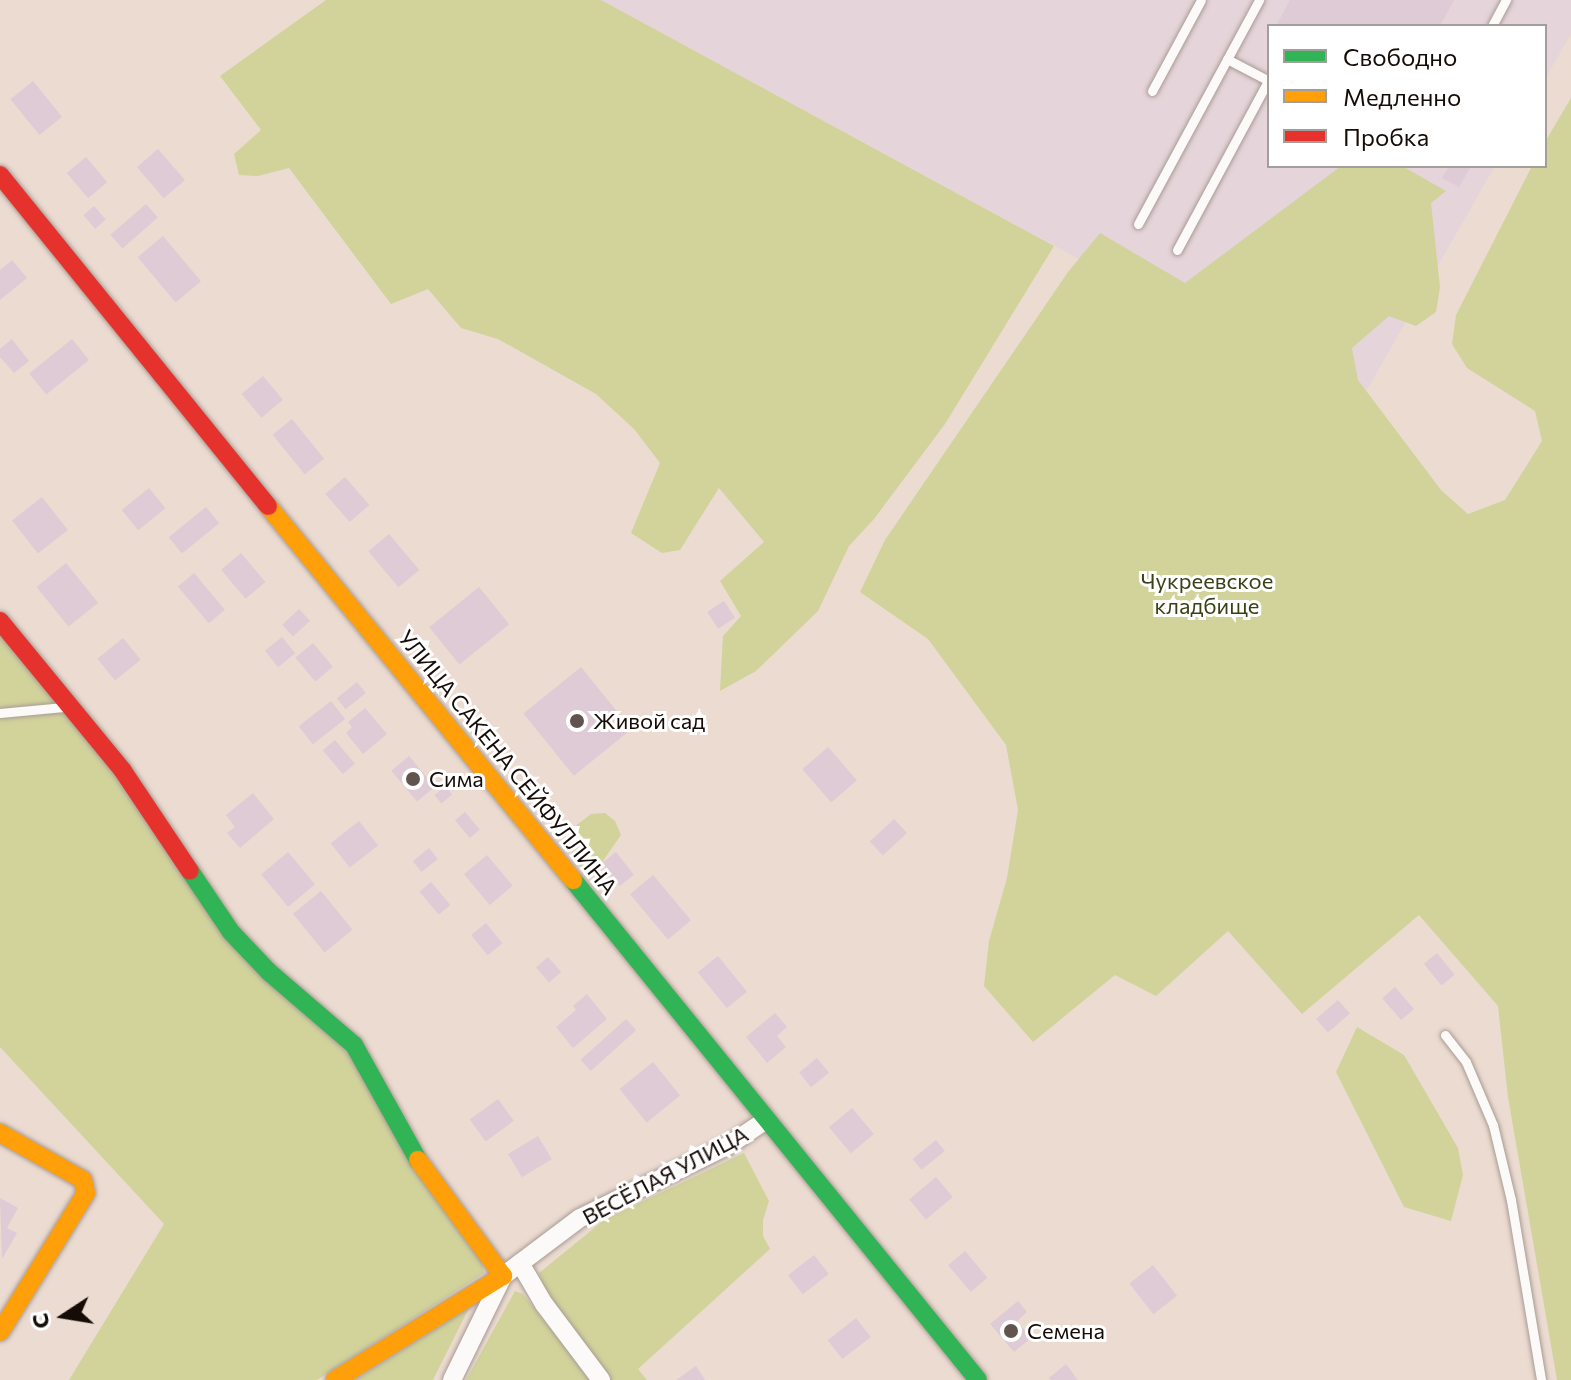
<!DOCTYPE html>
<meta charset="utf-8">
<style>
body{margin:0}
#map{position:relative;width:1571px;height:1380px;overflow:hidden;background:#ecdbd1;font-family:Commissioner,sans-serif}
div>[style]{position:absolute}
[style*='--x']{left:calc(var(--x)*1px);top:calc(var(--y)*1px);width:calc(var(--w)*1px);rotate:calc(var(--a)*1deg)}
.commercial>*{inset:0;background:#e5d4da}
.green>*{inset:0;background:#d1d39b}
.building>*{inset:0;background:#decbd6;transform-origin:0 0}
.roads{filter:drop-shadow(0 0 2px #a89c94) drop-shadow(0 0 2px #a89c94)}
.lane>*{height:9px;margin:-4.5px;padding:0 4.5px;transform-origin:4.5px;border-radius:4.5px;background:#fcfaf8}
.street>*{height:18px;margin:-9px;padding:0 9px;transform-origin:9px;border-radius:9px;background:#fcfaf8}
.fast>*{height:18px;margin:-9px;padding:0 9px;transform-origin:9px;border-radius:9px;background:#30b455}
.slow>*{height:18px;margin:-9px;padding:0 9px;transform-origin:9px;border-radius:9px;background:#ff9f0a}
.jam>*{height:18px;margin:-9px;padding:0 9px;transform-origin:9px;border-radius:9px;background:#e5322d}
.dots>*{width:22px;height:22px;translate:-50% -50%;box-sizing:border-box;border:4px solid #fff;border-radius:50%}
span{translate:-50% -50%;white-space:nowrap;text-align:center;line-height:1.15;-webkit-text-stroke:6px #fff;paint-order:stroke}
.park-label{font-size:22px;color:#394116}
.poi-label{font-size:22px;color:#160c07}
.left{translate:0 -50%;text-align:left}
.street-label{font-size:22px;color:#160c07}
.legend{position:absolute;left:1267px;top:24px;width:280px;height:144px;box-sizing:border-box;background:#fff;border:2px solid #a29e9c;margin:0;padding:10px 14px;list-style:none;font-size:24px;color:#160c07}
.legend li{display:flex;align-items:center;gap:16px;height:40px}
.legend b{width:40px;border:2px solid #a29e9c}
.north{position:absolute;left:24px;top:1276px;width:80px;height:80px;-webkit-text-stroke:6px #fff;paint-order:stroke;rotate:258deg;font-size:22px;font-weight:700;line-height:32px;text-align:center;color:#160c07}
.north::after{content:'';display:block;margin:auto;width:28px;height:36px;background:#160c07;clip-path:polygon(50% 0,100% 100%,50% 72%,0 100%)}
</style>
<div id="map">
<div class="commercial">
<i style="clip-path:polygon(601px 0,1571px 0,1571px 34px,1545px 79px,1545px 26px,1269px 26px,1269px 166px,1495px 166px,1356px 409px)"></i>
</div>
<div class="green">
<i style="clip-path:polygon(326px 0,601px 0,1054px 246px,945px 424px,874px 519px,849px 546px,818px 611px,756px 671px,720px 691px,723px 636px,741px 616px,720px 581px,764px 542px,719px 488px,680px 550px,662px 553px,631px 533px,660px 463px,634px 429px,596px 394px,498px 339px,461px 328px,428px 289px,391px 304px,289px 168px,258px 176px,239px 175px,234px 154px,261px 130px,220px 76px)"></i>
<i style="clip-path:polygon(1571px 98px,1571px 1380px,1557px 1380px,1508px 1097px,1498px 1006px,1419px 915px,1302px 1014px,1228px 931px,1156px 996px,1115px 975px,1033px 1042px,984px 986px,989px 941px,1007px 878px,1018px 810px,1006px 745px,928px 639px,860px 592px,885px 540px,1068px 272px,1100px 233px,1185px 283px,1341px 166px,1402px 166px,1446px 191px,1431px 203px,1440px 287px,1436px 312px,1416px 326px,1389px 316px,1352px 348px,1358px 380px,1441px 490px,1468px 514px,1505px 500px,1542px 441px,1535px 411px,1467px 368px,1452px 344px,1456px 315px,1532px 166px,1545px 166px,1545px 142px)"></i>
<i style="clip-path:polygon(0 629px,262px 956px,359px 1067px,481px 1258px,484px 1273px,317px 1380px,69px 1380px,164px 1224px,0 1047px)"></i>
<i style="clip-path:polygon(605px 813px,615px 821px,621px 835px,598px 868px,585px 871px,571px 856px,574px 827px,591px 814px)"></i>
<i style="clip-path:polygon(1357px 1027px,1404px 1055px,1458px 1148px,1463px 1175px,1451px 1221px,1404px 1207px,1336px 1072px)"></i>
<i style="clip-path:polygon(744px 1153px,769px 1201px,763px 1220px,763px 1236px,770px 1249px,638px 1369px,647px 1380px,610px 1380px,569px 1329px,545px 1289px,539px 1273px,604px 1220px)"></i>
<i style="clip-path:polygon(515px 1291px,523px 1294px,591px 1380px,466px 1380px)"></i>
<i style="clip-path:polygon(469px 1308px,433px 1380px,355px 1380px)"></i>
</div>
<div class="building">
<i style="clip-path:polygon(1290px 0,1454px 0,1440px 26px,1276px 26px)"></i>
<i style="left:33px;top:81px;width:46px;height:29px;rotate:51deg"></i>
<i style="left:158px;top:149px;width:41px;height:28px;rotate:49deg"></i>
<i style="left:86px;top:157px;width:33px;height:25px;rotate:50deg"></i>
<i style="clip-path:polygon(1449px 166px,1471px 166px,1459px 187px,1442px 178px)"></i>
<i style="left:146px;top:204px;width:18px;height:47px;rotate:49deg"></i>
<i style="left:94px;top:206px;width:18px;height:14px;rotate:49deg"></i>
<i style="left:163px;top:236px;width:59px;height:33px;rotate:50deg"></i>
<i style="clip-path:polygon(12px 260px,27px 278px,0 300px,0 270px)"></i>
<i style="clip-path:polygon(12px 339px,29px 361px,14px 373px,0 357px,0 349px)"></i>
<i style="left:72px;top:339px;width:27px;height:55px;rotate:51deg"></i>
<i style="left:263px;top:376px;width:31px;height:28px;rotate:50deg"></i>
<i style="left:292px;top:419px;width:51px;height:25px;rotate:51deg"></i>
<i style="left:345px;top:477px;width:37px;height:26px;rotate:49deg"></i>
<i style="left:149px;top:488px;width:26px;height:35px;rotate:51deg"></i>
<i style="left:42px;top:497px;width:42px;height:38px;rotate:52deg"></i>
<i style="left:206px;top:507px;width:21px;height:48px;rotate:51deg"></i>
<i style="left:389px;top:534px;width:47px;height:27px;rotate:50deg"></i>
<i style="left:241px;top:553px;width:38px;height:26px;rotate:50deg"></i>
<i style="left:66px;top:563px;width:51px;height:38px;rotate:51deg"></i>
<i style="left:194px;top:573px;width:48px;height:21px;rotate:50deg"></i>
<i style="left:479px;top:587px;width:48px;height:64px;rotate:51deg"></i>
<i style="left:724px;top:601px;width:20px;height:20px;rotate:57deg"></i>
<i style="left:299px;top:609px;width:16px;height:23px;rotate:47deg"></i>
<i style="left:282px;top:637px;width:21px;height:22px;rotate:51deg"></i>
<i style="left:123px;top:638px;width:28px;height:33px;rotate:51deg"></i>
<i style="left:313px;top:643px;width:31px;height:23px;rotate:50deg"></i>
<i style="left:581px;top:667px;width:80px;height:74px;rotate:51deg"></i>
<i style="left:357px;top:682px;width:14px;height:26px;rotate:51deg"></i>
<i style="left:331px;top:701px;width:23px;height:41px;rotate:52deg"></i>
<i style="clip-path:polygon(365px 708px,387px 734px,363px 754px,346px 733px,352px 727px,348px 722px)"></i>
<i style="left:335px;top:740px;width:31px;height:16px;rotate:50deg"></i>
<i style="left:828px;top:747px;width:44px;height:34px;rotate:49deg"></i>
<i style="left:409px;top:756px;width:40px;height:23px;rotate:50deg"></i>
<i style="left:445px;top:786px;width:11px;height:14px;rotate:49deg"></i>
<i style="clip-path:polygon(253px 793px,274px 819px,240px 848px,227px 833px,235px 827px,226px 815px)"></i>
<i style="left:465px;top:812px;width:23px;height:13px;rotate:50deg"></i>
<i style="left:894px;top:819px;width:19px;height:33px;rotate:47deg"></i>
<i style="left:359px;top:821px;width:31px;height:36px;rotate:52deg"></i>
<i style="left:429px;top:848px;width:14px;height:21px;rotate:51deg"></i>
<i style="left:288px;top:852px;width:42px;height:35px;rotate:50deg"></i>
<i style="left:616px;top:852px;width:29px;height:18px;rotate:52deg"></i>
<i style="left:487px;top:855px;width:40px;height:30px;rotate:50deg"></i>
<i style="left:653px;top:875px;width:59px;height:30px;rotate:50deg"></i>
<i style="left:431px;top:882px;width:30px;height:15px;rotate:50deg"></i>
<i style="left:321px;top:891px;width:50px;height:36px;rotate:51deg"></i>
<i style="left:486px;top:923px;width:26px;height:19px;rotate:51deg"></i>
<i style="left:1437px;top:953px;width:28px;height:17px;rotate:51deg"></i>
<i style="left:718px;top:956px;width:46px;height:26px;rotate:51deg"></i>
<i style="left:548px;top:957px;width:20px;height:16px;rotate:49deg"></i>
<i style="left:1395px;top:987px;width:29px;height:17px;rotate:49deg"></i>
<i style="clip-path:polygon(587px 994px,607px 1019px,573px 1048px,556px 1027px,576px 1010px,573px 1006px)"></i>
<i style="left:1338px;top:1000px;width:18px;height:29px;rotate:49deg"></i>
<i style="clip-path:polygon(775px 1013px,787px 1027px,777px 1036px,786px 1047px,767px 1063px,746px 1037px)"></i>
<i style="left:626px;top:1019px;width:15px;height:61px;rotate:48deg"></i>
<i style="left:817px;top:1058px;width:19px;height:23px;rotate:51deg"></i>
<i style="left:653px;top:1062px;width:43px;height:43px;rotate:51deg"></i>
<i style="left:498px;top:1099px;width:27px;height:35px;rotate:54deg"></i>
<i style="left:852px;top:1108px;width:34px;height:30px;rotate:50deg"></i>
<i style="left:538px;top:1136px;width:27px;height:35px;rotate:59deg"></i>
<i style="left:936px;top:1140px;width:14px;height:30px;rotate:51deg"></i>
<i style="left:936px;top:1177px;width:26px;height:35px;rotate:50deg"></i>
<i style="clip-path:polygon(0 1198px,18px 1208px,7px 1228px,17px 1233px,2px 1259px)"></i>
<i style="left:965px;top:1251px;width:35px;height:22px;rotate:50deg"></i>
<i style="left:814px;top:1255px;width:24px;height:33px;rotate:52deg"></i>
<i style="left:1153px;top:1265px;width:39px;height:30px;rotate:52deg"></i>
<i style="clip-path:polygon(1018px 1301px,1027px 1312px,1017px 1321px,1031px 1338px,1014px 1352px,990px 1324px)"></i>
<i style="left:856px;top:1318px;width:24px;height:36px;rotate:52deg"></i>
<i style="clip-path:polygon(1066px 1364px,1078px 1380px,1051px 1380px,1049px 1378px)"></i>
<i style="clip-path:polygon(696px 1366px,705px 1380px,676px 1380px)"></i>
</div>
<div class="roads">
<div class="lane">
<i style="--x:1492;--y:26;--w:30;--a:-62"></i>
<i style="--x:1227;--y:59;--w:47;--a:27.6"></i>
<i style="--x:1152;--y:91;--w:103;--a:-61.7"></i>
<i style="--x:1138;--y:224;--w:255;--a:-61.6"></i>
<i style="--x:1177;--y:250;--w:192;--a:-61.7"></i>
<i style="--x:0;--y:713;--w:64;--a:-5.4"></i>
<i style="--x:1445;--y:1035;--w:34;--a:52"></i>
<i style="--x:1466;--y:1062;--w:69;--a:66.8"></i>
<i style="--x:1493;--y:1125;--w:77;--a:76.5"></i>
<i style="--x:1511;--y:1200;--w:182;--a:80.5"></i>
</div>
<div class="street">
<i style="--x:520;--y:1263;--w:48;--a:59.7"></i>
<i style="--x:544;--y:1304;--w:95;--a:53.1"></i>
<i style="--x:452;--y:1380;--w:116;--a:-63.9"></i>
<i style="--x:503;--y:1276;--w:96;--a:-37"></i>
<i style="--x:580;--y:1218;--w:166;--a:-26.1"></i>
<i style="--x:729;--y:1145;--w:45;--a:-34"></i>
</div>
<div class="fast">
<i style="--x:190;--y:871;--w:73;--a:56.1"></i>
<i style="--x:231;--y:932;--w:55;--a:46.5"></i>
<i style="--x:269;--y:972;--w:112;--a:40.7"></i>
<i style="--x:354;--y:1045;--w:132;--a:60.9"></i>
<i style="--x:573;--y:880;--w:643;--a:50.99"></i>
</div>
<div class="slow">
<i style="--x:268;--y:506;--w:483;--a:50.8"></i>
<i style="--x:0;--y:1133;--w:95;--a:29.5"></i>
<i style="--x:83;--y:1180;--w:13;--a:77"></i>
<i style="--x:86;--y:1193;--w:163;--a:121.7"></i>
<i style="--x:335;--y:1380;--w:198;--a:-31.8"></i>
<i style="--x:503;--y:1276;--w:144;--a:-126.2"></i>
</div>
<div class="jam">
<i style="--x:0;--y:175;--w:426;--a:51"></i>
<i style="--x:0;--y:621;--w:194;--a:50.6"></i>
<i style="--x:123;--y:771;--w:120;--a:56.2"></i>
</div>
</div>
<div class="dots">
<i style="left:577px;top:721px;background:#61544e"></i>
<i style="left:413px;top:779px;background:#61544e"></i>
<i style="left:1011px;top:1331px;background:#61544e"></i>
</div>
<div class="park-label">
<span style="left:1207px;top:593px">Чукреевское<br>кладбище</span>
</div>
<div class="poi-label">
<span class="left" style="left:593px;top:721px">Живой сад</span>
<span class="left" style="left:429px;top:779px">Сима</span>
<span class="left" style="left:1027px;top:1331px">Семена</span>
</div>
<div class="street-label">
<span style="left:508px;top:762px;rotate:51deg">УЛИЦА САКЕНА СЕЙФУЛЛИНА</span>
<span style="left:665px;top:1175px;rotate:-28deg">ВЕСЁЛАЯ УЛИЦА</span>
</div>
<ul class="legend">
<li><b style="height:10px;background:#30b455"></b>Свободно</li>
<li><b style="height:10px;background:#ff9f0a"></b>Медленно</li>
<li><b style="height:10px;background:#e5322d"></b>Пробка</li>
</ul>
<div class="north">С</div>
</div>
